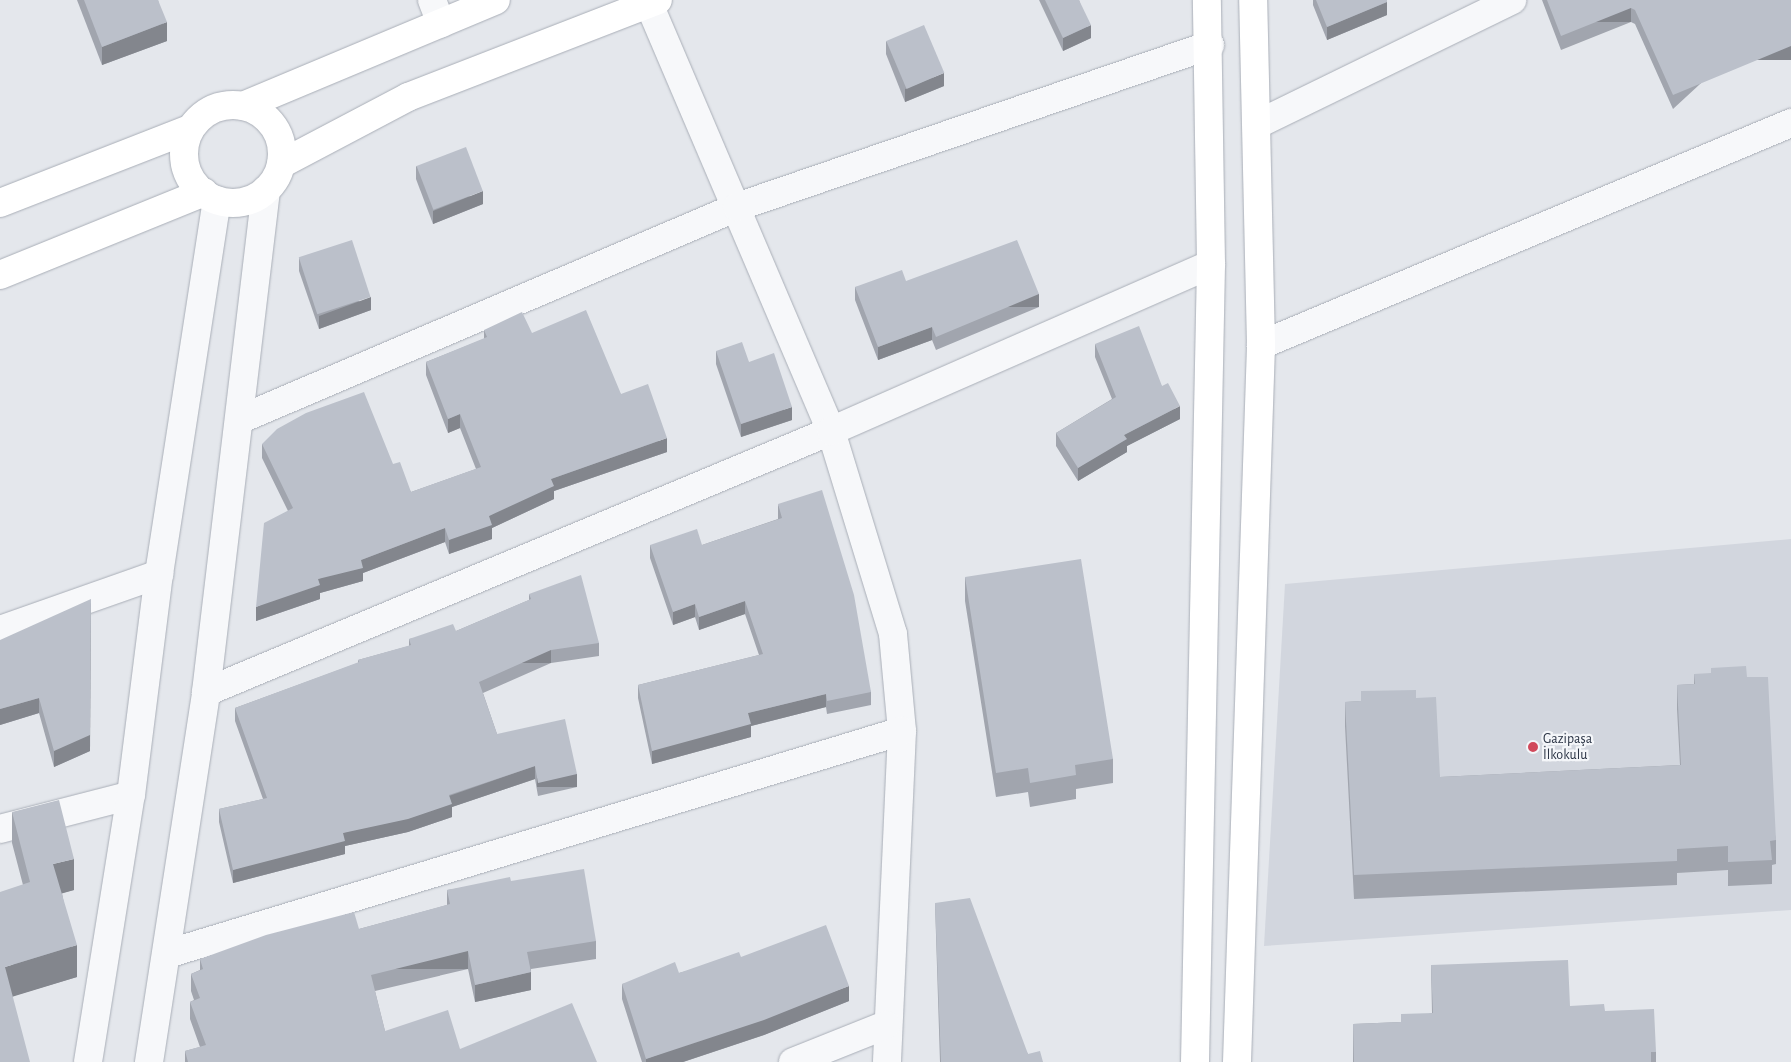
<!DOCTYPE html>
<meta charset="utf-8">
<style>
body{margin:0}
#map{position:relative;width:1791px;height:1062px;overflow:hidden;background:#e4e7ec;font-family:"Alegreya Sans",sans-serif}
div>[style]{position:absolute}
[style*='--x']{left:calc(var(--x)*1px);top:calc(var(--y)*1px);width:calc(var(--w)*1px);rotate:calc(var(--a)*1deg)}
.built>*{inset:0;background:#d2d6de}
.roads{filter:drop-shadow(0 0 1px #a9aeb7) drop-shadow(0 0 1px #a9aeb7)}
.minor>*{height:28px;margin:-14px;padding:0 14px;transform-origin:14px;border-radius:14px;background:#f7f8fa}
.major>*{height:28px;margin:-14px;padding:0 14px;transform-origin:14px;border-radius:14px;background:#fff}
.major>.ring{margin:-14px;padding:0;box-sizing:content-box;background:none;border:28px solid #fff;border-radius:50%}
.wall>*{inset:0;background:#a1a5ae}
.shaded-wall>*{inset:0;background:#83868d;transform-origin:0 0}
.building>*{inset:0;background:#bbc0ca;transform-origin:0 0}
.dots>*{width:14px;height:14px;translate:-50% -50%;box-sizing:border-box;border:2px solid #f4f6f9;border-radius:50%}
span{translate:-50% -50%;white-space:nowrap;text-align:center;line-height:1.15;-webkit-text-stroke:4.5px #f4f6f9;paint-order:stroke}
.poi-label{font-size:14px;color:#2b3445}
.left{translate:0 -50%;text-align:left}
</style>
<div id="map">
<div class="built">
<i style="clip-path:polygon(1791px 539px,1791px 910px,1264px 946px,1285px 584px)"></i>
</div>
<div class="roads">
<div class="minor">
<i style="--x:432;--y:0;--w:25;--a:69"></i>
<i style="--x:649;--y:4;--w:464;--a:66.9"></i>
<i style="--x:831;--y:431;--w:212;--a:73"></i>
<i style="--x:893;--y:634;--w:97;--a:84.7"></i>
<i style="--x:902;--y:731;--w:331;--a:92.6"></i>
<i style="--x:1258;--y:124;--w:283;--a:-26"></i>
<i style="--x:1261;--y:345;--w:575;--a:-22.73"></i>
<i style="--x:241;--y:419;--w:539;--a:-23.14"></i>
<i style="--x:737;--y:207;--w:500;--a:-18.9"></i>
<i style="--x:0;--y:630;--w:169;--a:-19.4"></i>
<i style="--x:206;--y:692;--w:677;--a:-22.67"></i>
<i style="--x:831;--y:431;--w:415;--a:-23.7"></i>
<i style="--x:0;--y:829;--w:135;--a:-14.5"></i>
<i style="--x:167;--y:954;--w:768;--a:-16.88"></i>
<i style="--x:88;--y:1062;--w:270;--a:-80.9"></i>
<i style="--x:131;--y:795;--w:223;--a:-82.8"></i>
<i style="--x:159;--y:574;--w:378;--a:-81.2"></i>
<i style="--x:149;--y:1062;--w:374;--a:-81.2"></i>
<i style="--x:206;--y:692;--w:506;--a:-83.18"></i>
<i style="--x:793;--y:1062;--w:100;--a:-21.7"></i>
</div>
<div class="major">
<i class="ring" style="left:184px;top:105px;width:70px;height:70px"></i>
<i style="--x:243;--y:106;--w:274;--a:-22.7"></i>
<i style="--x:281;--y:164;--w:144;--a:-27.8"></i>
<i style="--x:408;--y:97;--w:268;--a:-21.2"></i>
<i style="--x:0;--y:203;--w:204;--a:-21.3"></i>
<i style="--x:0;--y:275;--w:220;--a:-22.1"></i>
<i style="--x:1195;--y:1062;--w:798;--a:-88.85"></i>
<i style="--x:1211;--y:264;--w:264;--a:-90.9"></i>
<i style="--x:1237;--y:1062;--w:717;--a:-88.08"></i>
<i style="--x:1261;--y:345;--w:345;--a:-91.3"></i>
</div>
</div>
<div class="wall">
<i style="clip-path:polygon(77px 0,158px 0,167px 41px,102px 65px)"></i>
<i style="clip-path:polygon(1039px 0,1079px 0,1091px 38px,1063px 51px)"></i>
<i style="clip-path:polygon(1313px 0,1387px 0,1387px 15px,1327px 40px,1313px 5px)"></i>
<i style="clip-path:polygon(1542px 0,1791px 0,1673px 109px,1635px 24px,1631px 22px,1561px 50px)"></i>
<i style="clip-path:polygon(886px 41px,944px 86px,905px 102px,886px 54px)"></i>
<i style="clip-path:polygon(416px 166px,483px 204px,433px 224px,416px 179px)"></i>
<i style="clip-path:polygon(299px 258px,371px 310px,319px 329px,299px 271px)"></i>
<i style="clip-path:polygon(906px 281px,1039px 307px,936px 350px,932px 340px,878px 360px,855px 300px,855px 287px)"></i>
<i style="clip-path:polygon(484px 330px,532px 333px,621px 394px,667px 452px,554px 491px,554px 499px,492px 528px,492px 539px,449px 554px,445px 542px,363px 573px,363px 581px,320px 593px,320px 599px,256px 621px,288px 511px,262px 458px,262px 444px,393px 464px,411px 492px,476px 469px,460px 428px,448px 433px,426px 375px,426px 362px,484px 339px)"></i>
<i style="clip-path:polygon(1095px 344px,1162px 386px,1180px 419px,1127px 446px,1127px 452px,1078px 481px,1056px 446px,1056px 433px,1112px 399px,1095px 357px)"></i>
<i style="clip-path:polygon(716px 351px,749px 362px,792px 420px,741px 437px,716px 364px)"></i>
<i style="clip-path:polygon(778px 504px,871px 692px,871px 705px,827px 714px,826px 707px,751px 726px,751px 737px,652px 764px,638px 698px,638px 685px,759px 655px,745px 614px,699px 630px,695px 617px,673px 625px,650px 558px,650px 545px,702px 545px,778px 519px)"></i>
<i style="clip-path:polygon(965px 577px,1113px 759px,1113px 783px,1076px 789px,1076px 799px,1030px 807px,1028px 792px,996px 797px,965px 601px)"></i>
<i style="clip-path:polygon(529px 594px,599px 643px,599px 656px,551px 663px,483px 693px,497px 734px,577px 787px,538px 796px,535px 779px,452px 807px,452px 817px,408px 832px,345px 846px,345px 854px,233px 883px,219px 822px,219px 809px,263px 799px,235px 721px,235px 708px,358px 663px,358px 660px,409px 646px,409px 639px,456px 631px,529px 600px)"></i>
<i style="clip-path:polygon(0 640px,90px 751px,54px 767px,39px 713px,0 725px)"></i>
<i style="clip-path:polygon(1694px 674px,1747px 677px,1776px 840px,1776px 864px,1772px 865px,1772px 884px,1728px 886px,1728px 870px,1677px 873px,1677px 885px,1354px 899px,1345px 726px,1345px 702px,1361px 701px,1361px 691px,1416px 698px,1440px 777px,1680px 765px,1677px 709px,1677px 685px,1694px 684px)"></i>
<i style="clip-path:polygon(12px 812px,74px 890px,62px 893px,77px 977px,13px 996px,0 1062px,23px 885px,12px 843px)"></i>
<i style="clip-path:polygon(511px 881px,596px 941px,596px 959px,531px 969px,531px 990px,475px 1002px,468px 969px,375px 991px,385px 1031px,460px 1049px,597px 1062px,185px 1062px,185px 1051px,200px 1047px,190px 1019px,190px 1002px,194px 1000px,191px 991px,191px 974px,200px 970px,200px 959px,359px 929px,447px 905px,447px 890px)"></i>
<i style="clip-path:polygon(935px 903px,1028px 1054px,1043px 1062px,940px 1062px)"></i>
<i style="clip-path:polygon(741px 957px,849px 1001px,764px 1035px,683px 1062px,642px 1062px,622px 999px,622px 984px,679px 973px)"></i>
<i style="clip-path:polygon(1431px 965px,1570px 1006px,1605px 1011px,1656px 1052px,1656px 1062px,1353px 1062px,1353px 1024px,1401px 1022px,1432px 1013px)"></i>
</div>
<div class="shaded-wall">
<i style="clip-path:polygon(1387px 2px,1387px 15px,1327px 40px,1327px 27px)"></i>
<i style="left:1631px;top:8px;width:14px;height:75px;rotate:90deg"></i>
<i style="clip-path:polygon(167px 22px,167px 41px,102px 65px,102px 47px)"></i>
<i style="clip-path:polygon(1091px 25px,1091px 38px,1063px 51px,1063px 38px)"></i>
<i style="left:1791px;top:46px;width:14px;height:128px;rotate:90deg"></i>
<i style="clip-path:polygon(944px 73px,944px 86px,905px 102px,905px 89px)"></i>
<i style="clip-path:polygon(483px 191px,483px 204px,433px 224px,433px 211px)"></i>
<i style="left:1039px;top:294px;width:13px;height:112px;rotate:90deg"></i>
<i style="clip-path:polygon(371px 297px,371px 310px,319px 329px,319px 316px)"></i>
<i style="clip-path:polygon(932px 327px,932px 340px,878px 360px,878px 347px)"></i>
<i style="clip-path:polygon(1180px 406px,1180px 419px,1127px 446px,1127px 452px,1078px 481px,1078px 468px,1124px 435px)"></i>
<i style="clip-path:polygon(792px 407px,792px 420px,741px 437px,741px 424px)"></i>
<i style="clip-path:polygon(460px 414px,460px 428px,448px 433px,448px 419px)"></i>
<i style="clip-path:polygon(667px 438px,667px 452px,554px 491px,554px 499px,492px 528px,492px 539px,449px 554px,449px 540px,551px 479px)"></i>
<i style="clip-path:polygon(445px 528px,445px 542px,363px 573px,363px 581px,320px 593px,320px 599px,256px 621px,256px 607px,361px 560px)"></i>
<i style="clip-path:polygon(91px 599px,90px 751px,54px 767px,54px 751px)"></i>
<i style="clip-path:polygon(745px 601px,745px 614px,699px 630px,699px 617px)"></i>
<i style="clip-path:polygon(695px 604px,695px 617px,673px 625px,673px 612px)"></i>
<i style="left:551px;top:650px;width:13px;height:79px;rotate:90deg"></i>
<i style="clip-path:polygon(826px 694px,826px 707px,751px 726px,751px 737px,652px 764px,652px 751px,748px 713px)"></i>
<i style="clip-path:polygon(39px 698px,39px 713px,0 725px,0 709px)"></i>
<i style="clip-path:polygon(535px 766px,535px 779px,452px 807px,452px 817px,408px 832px,345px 846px,345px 854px,233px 883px,233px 870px,343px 833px)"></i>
<i style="left:577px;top:774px;width:13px;height:40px;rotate:90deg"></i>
<i style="clip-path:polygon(74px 859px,74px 890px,53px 896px,53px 864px)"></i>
<i style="clip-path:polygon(77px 945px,77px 977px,5px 999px,5px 967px)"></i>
<i style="left:468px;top:951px;width:18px;height:100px;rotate:90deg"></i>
<i style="clip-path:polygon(531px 972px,531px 990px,475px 1002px,475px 985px)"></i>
<i style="clip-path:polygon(849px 986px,849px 1001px,764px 1035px,683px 1062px,646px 1062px,646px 1059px)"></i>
</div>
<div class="building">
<i style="clip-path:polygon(84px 0,158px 0,167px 22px,102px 47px)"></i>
<i style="clip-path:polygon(1045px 0,1079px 0,1091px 25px,1063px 38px)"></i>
<i style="clip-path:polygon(1316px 0,1387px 0,1387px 2px,1327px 27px)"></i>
<i style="clip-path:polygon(1547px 0,1791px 0,1791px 46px,1673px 95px,1635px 10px,1631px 8px,1561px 36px)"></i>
<i style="left:924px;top:25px;width:52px;height:41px;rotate:67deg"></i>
<i style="left:466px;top:147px;width:47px;height:53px;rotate:69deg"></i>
<i style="left:352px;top:240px;width:60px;height:56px;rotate:72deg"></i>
<i style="clip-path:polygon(1017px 240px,1039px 294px,936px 337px,932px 327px,878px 347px,855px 287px,902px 270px,906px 281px)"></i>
<i style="clip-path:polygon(586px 310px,621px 394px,648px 384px,667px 438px,551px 479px,554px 486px,489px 516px,492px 525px,449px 540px,445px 528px,361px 560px,363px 568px,318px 579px,320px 585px,256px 607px,264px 523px,293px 508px,262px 444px,277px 429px,306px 413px,364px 392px,393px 464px,400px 462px,411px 492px,481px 467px,460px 414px,448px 419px,426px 362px,487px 337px,484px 330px,522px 312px,532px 333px)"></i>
<i style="clip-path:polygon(1139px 326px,1162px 386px,1168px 383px,1180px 406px,1124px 435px,1127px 439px,1078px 468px,1056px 433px,1116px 397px,1095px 344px)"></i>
<i style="clip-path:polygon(742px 342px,749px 362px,774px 353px,792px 407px,741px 424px,716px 351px)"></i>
<i style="clip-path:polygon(822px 490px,854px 595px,871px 692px,827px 701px,826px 694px,748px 713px,751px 724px,652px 751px,638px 685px,763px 654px,745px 601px,699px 617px,695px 604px,673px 612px,650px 545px,697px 529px,702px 545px,782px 518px,778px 504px)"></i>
<i style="clip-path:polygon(1081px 559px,1113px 759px,1075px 765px,1076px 775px,1030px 783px,1028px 768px,996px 773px,965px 577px)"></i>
<i style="clip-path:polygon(581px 575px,599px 643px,551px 650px,479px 682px,497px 734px,565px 719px,577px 774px,538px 783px,535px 766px,449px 795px,452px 804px,408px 819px,343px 833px,345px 841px,233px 870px,219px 809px,267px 798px,235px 708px,359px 662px,358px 660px,411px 645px,409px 639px,453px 624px,456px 631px,531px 599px,529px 594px)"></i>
<i style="clip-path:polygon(91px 599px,90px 735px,54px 751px,39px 698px,0 709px,0 640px)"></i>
<i style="clip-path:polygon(1746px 666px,1747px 677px,1768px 677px,1776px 840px,1770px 841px,1772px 860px,1728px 862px,1728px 846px,1677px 849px,1677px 861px,1354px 875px,1345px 702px,1361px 701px,1361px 691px,1416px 690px,1416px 698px,1436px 697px,1440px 777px,1681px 765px,1677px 685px,1695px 684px,1694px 674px,1711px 673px,1711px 668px)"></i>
<i style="clip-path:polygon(59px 800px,74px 859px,53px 864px,77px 945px,5px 967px,30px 1062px,0 1062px,0 892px,30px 882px,12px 812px)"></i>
<i style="clip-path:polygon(584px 869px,596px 941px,527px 952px,531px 972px,475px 985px,468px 951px,371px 975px,385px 1031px,448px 1010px,460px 1049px,572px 1003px,597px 1062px,188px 1062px,185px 1051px,206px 1045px,190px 1002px,200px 998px,191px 974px,203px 969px,200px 959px,266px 935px,354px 912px,359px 929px,450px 904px,447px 890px,510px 877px,511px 881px)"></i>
<i style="clip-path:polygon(970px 898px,1028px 1054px,1040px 1051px,1043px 1062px,941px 1062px,935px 903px)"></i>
<i style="clip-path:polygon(826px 925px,849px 986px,764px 1020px,646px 1059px,622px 984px,675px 962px,679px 973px,739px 952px,741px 957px)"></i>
<i style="clip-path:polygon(1568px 960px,1570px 1006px,1604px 1004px,1605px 1011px,1654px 1009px,1656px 1052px,1651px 1052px,1651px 1062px,1354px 1062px,1353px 1024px,1401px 1022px,1401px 1014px,1433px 1013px,1431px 965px)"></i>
</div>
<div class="dots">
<i style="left:1533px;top:747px;background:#d1495b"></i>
</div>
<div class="poi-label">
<span class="left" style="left:1543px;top:747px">Gazipaşa<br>İlkokulu</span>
</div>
</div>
